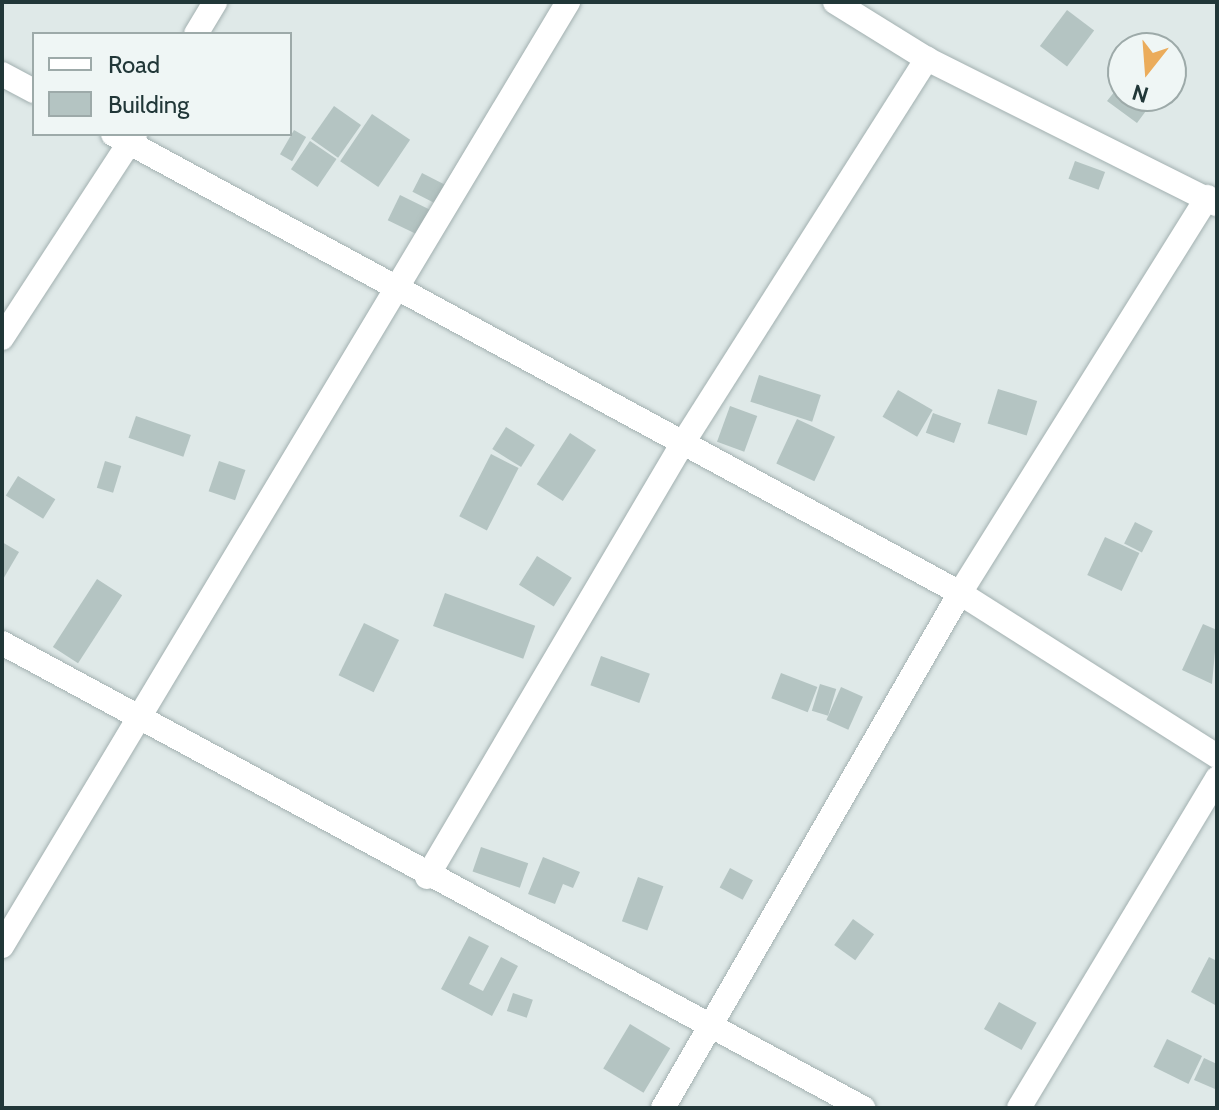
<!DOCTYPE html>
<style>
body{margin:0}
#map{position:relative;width:1219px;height:1110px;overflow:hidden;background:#dfe9e8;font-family:Cabin,sans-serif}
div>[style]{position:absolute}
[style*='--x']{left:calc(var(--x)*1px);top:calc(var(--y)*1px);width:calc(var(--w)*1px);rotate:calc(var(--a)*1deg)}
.building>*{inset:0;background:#b4c4c2;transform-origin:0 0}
.roads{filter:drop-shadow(0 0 2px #a2b0b0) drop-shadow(0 0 2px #a2b0b0)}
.minor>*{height:24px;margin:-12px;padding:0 12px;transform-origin:12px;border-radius:12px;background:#fff}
span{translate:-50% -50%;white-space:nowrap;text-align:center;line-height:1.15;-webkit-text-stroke:8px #eff6f5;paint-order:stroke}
.frame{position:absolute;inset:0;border:4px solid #213738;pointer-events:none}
.legend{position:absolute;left:32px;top:32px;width:260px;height:104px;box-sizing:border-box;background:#eff6f5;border:2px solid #9daaa9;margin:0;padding:10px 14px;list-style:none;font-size:24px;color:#213738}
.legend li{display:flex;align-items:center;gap:16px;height:40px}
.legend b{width:40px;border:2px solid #9daaa9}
.north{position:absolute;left:1107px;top:32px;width:80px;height:80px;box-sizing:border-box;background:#eff6f5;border:2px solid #9daaa9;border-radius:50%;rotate:197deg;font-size:22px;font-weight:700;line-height:32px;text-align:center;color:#213738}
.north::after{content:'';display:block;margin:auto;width:28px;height:36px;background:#ebac5b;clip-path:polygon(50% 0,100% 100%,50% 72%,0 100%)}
</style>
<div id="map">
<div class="building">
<i style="left:1067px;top:10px;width:34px;height:45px;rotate:37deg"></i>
<i style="clip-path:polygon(1123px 81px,1123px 96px,1157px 96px,1137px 123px,1107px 101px)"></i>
<i style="left:334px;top:106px;width:33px;height:40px;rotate:35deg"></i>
<i style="left:372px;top:114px;width:46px;height:57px;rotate:34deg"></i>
<i style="left:294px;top:130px;width:14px;height:28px;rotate:30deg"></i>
<i style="left:310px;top:141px;width:32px;height:34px;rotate:34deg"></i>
<i style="left:1075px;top:161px;width:32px;height:19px;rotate:20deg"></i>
<i style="left:422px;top:173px;width:28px;height:21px;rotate:27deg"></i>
<i style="left:400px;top:195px;width:34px;height:28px;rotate:26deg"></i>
<i style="left:759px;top:375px;width:65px;height:28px;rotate:18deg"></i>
<i style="left:998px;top:389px;width:41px;height:36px;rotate:17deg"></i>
<i style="left:898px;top:390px;width:40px;height:31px;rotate:30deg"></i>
<i style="left:730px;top:406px;width:29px;height:38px;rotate:20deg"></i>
<i style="left:933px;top:413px;width:30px;height:21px;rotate:20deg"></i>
<i style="left:136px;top:416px;width:58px;height:23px;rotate:19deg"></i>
<i style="left:797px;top:419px;width:42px;height:49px;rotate:25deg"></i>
<i style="left:506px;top:427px;width:34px;height:26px;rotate:32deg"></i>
<i style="left:570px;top:433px;width:31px;height:61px;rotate:33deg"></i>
<i style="left:491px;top:454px;width:31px;height:70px;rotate:27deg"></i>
<i style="left:105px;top:461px;width:17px;height:28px;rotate:17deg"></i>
<i style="left:219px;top:461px;width:28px;height:32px;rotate:19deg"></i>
<i style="left:18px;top:476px;width:44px;height:23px;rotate:32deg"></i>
<i style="left:1135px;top:522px;width:20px;height:24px;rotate:27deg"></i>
<i style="left:1105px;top:537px;width:38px;height:42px;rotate:25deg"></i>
<i style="clip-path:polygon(2px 542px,19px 552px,2px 581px)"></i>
<i style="left:537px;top:556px;width:41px;height:34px;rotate:32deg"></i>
<i style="left:97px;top:579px;width:30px;height:81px;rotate:33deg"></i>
<i style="left:445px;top:593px;width:96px;height:35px;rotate:20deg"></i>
<i style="left:364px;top:623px;width:39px;height:58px;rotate:26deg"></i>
<i style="clip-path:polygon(1203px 624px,1217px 630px,1212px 684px,1182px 670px)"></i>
<i style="left:601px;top:656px;width:52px;height:31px;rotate:20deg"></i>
<i style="left:781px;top:673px;width:39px;height:27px;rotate:21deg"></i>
<i style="left:820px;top:684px;width:17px;height:28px;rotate:17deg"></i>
<i style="left:841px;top:687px;width:24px;height:36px;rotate:24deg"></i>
<i style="left:481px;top:847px;width:50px;height:26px;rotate:19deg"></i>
<i style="clip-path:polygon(543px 857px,580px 872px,573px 888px,563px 884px,555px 904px,528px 894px)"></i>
<i style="left:730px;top:868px;width:26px;height:22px;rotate:28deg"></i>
<i style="left:638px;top:877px;width:27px;height:47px;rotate:20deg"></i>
<i style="left:853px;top:919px;width:26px;height:32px;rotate:36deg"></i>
<i style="clip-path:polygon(469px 936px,489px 946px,469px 984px,483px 991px,501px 957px,518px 966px,492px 1016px,441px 989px)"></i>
<i style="clip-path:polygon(1209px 957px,1217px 961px,1217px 1006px,1191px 992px)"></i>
<i style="left:513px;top:993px;width:21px;height:19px;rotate:19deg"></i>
<i style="left:999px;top:1002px;width:43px;height:31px;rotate:29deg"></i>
<i style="left:630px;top:1024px;width:47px;height:52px;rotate:31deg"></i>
<i style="left:1167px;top:1039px;width:39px;height:31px;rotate:26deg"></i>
<i style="clip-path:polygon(1204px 1058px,1217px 1064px,1215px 1089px,1194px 1080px)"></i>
</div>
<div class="roads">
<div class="minor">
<i style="--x:835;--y:2;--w:108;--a:31.8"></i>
<i style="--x:927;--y:59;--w:324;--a:26.6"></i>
<i style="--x:196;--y:34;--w:37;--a:-59"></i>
<i style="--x:2;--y:74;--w:36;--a:28"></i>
<i style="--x:113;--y:134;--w:963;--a:28.45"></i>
<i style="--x:960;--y:593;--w:304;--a:32.4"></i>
<i style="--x:2;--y:338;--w:244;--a:-56.9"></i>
<i style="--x:2;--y:643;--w:979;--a:28.37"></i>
<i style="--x:427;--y:877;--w:500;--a:-59.49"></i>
<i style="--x:681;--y:446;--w:459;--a:-57.6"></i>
<i style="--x:2;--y:946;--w:1101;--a:-59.05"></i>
<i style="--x:663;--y:1108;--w:595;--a:-60.03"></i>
<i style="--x:960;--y:593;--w:467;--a:-58"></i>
<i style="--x:1019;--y:1108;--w:385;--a:-59"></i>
</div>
</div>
<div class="frame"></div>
<ul class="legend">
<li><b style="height:10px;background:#fff"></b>Road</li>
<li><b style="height:22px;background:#b4c4c2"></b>Building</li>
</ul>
<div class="north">N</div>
</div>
